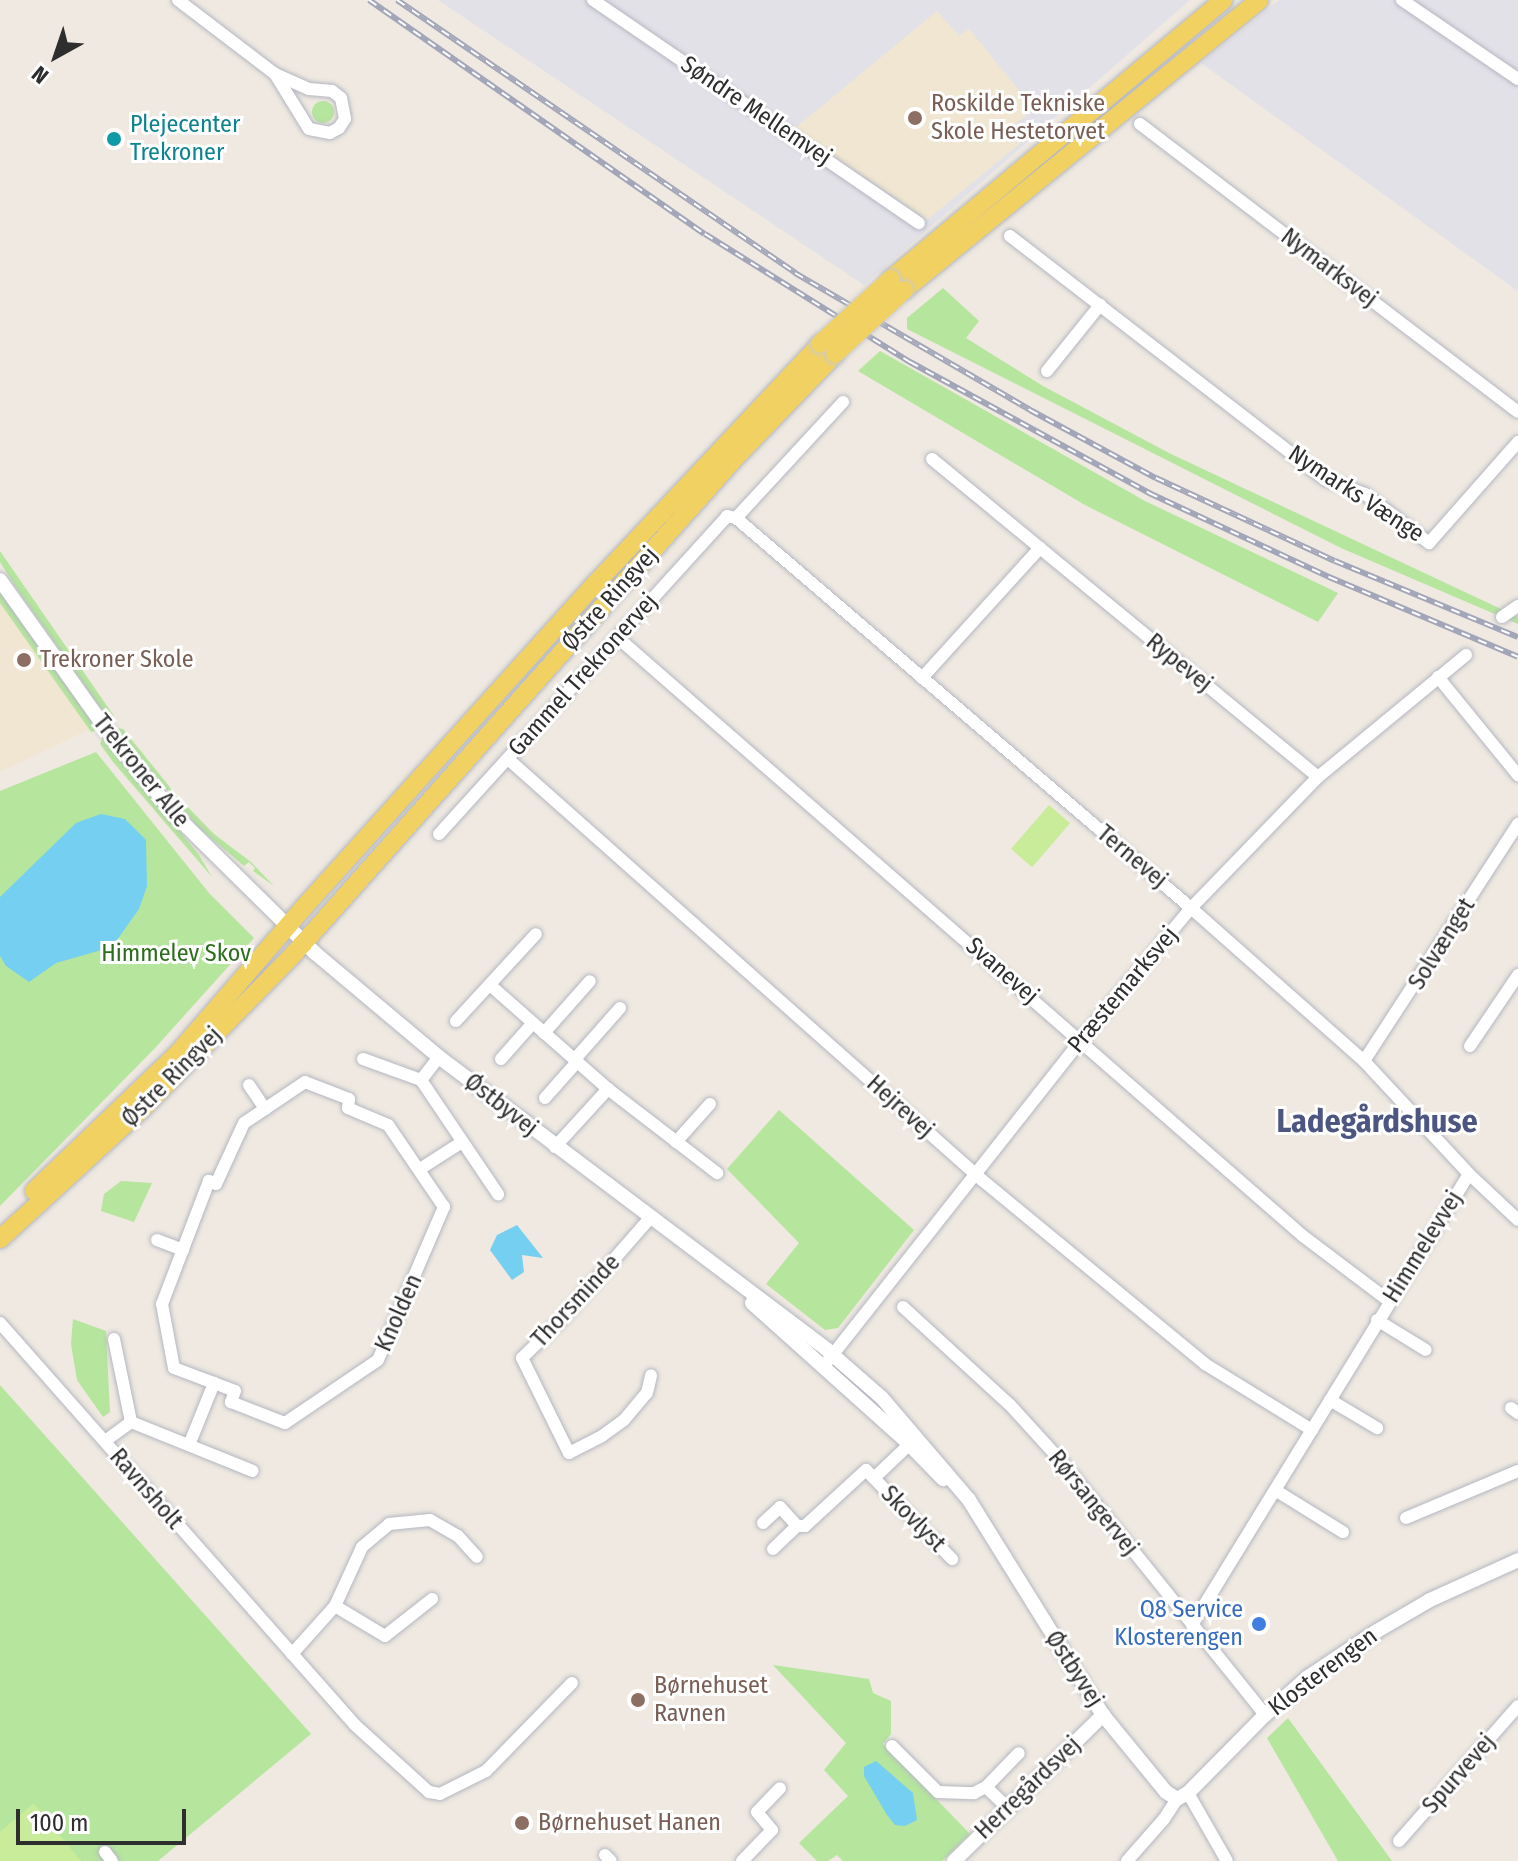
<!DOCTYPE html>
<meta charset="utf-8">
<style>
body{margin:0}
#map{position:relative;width:1518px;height:1861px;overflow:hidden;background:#efe9e1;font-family:"Fira Sans Condensed",sans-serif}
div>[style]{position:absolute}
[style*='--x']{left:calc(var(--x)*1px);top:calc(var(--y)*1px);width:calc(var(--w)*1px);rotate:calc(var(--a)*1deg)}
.industrial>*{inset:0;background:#e3e1e8}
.education>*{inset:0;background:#f0e6d1}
.green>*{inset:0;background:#b6e59e}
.round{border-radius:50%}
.pitch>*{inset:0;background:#c9ec9a;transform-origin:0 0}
.water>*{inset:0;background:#75cff0}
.roads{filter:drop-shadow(0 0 2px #b4b7c1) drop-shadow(0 0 2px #b4b7c1)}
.minor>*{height:12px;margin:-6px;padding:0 6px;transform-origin:6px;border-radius:6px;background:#fff}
.tertiary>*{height:14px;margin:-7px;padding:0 7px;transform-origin:7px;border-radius:7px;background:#fff}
.primary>*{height:18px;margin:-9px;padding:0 9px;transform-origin:9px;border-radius:9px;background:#f2d163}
.rail>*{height:6px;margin-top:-3px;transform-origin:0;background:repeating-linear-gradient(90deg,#fff 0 9px,#a3a6b8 0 18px);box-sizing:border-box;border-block:2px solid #a3a6b8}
.bridges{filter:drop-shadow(0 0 2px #c9c9c9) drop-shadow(0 0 2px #c9c9c9)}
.primary-bridge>*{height:18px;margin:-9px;padding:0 9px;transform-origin:9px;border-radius:9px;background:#f2d163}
.dots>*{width:22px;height:22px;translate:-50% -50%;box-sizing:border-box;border:4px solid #fff;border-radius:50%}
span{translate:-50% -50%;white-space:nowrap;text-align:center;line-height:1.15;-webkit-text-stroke:6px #fff;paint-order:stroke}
.education-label{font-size:24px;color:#785e54}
.left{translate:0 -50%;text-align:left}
.street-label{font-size:24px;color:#2e2e2e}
.culture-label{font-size:24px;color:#0d838f}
.park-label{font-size:24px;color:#2c6e1b}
.shop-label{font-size:24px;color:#366cbe}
.right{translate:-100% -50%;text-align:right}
.district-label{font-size:32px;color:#4d5680;font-weight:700}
.north{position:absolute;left:16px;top:16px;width:80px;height:80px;-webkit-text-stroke:6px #fff;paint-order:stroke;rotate:220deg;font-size:22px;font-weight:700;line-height:32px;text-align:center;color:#2e2e2e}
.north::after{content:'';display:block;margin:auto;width:28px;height:36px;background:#2e2e2e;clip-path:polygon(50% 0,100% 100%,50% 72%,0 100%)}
.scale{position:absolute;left:16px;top:1809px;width:170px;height:36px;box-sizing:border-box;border:4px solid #2e2e2e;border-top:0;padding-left:10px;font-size:24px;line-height:28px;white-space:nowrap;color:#2e2e2e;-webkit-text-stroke:6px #fff;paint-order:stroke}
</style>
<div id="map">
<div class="industrial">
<i style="clip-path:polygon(438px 0,1190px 0,864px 285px)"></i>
<i style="clip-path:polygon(1279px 0,1518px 0,1518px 291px,1201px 63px)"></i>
</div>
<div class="education">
<i style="clip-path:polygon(937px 11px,959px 36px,969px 29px,1034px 109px,1012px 127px,1023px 141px,927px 220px,794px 129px)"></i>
<i style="clip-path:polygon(0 594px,94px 727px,0 772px)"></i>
</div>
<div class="green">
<i class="round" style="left:312px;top:101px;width:22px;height:22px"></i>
<i style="clip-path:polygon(943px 288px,979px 321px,966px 338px,1043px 386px,1169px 453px,1518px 617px,1518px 624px,1341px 548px,907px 329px,907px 318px)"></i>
<i style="clip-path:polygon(880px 351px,1145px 501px,1338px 593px,1318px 622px,1085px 505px,858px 371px)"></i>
<i style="clip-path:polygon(0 551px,114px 716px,111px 723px,15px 586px,0 562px)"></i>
<i style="clip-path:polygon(0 592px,12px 608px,98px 730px,91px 732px,0 603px)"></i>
<i style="clip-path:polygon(115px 728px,123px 729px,177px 796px,214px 834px,251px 862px,274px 886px,253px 871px,255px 868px,249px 862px,244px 866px,199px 828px)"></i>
<i style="clip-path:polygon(103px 737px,199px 855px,212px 877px,113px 762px,100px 744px)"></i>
<i style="clip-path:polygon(96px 752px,209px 893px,254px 938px,156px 1047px,0 1206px,0 791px)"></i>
<i style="clip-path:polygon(779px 1110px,914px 1230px,838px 1328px,825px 1330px,766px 1284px,799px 1243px,727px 1169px)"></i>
<i style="clip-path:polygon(121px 1181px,152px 1183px,134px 1222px,101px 1211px,104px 1194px)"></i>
<i style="clip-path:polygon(73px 1319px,106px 1331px,110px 1412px,103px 1417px,77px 1380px,71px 1344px)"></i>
<i style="clip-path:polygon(0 1385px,311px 1734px,158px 1861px,0 1861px)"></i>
<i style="clip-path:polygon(773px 1665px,869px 1679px,873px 1693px,891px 1701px,891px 1734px,883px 1744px,970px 1834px,942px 1861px,843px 1861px,837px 1855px,828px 1861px,817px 1861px,799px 1843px,848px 1796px,824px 1770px,846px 1743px)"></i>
<i style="clip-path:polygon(1288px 1718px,1392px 1861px,1338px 1861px,1267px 1738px)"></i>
</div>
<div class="pitch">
<i style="left:1049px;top:805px;width:28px;height:58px;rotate:41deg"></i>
<i style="clip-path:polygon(33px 1804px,34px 1804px,81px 1861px,0 1861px,0 1832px)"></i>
</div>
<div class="water">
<i style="clip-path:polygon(101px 814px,125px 819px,146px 840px,147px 886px,139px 909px,112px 947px,56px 963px,29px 982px,6px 966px,0 956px,0 897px,76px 823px)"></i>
<i style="clip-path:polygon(517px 1225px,543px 1258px,522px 1255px,524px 1272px,512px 1280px,490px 1250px,497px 1235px)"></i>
<i style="clip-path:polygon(876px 1761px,913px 1793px,917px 1820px,905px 1826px,895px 1825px,887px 1815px,864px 1776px,864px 1767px)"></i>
</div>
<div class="roads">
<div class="minor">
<i style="--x:178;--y:0;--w:122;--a:37.3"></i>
<i style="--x:275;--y:74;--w:37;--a:24"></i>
<i style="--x:309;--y:89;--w:23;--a:5"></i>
<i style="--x:332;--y:91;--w:11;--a:38"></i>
<i style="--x:341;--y:98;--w:21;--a:79"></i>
<i style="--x:345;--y:119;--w:11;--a:124"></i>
<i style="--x:339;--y:128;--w:10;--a:151"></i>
<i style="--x:330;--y:133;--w:21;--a:-169"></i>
<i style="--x:309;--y:129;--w:65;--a:-121.7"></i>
<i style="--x:593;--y:0;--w:395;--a:34.4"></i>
<i style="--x:1402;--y:0;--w:140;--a:34.3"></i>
<i style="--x:1140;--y:124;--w:475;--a:37.3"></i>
<i style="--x:1010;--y:236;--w:397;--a:37.7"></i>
<i style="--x:1324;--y:479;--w:44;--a:20.1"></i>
<i style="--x:1365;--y:494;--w:81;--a:37.4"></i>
<i style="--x:1429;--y:543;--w:135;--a:-48.6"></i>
<i style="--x:1047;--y:371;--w:85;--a:-51.2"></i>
<i style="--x:932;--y:459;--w:500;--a:39.48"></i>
<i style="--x:736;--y:518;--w:158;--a:-47.3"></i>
<i style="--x:1502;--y:617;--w:19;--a:-35"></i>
<i style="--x:617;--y:637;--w:911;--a:41.13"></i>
<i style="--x:1303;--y:1236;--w:108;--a:37.1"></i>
<i style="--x:1438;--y:677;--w:127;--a:50.8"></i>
<i style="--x:922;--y:678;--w:176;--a:-47.8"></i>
<i style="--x:508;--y:759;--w:634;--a:41.61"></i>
<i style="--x:982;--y:1180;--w:289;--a:39.5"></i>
<i style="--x:1205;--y:1364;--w:126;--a:31.7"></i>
<i style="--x:439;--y:834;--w:429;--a:-47.8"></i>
<i style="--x:727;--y:516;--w:9;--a:13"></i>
<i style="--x:736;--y:518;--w:599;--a:40.6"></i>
<i style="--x:1191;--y:908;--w:231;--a:41.5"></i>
<i style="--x:1364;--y:1061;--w:154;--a:47.1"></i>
<i style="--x:1469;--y:1174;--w:67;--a:43.2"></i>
<i style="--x:490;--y:985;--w:157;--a:41.4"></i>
<i style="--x:608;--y:1089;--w:138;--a:37.6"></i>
<i style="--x:456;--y:1021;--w:118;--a:-47.4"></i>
<i style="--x:544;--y:1033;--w:69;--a:-48.5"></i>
<i style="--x:1470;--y:1046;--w:86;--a:-55.9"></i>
<i style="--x:363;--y:1059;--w:62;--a:19.9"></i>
<i style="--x:421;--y:1080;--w:138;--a:56"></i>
<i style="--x:501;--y:1059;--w:48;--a:-48.4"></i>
<i style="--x:575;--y:1059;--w:68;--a:-48.6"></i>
<i style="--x:1364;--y:1061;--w:283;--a:-57"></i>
<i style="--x:421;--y:1080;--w:29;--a:-52"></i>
<i style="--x:249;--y:1085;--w:29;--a:56"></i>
<i style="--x:545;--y:1098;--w:48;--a:-48.4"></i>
<i style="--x:676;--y:1142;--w:51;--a:-48.2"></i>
<i style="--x:555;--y:1147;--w:79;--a:-47.6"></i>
<i style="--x:420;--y:1169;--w:50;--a:-32.7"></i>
<i style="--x:650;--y:1218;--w:137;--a:131.1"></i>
<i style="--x:560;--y:1321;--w:53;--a:135.8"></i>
<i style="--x:522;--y:1358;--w:106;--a:63.7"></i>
<i style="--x:569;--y:1453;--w:37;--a:-27"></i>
<i style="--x:602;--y:1436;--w:27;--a:-36"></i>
<i style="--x:624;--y:1420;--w:35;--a:-50"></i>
<i style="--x:647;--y:1393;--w:18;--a:-77"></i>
<i style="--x:157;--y:1240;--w:28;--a:21"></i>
<i style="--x:903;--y:1307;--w:145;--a:42.5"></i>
<i style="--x:1010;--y:1405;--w:76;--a:47.7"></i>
<i style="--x:1061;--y:1461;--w:326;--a:51.2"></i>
<i style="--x:1377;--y:1320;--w:57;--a:31.5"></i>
<i style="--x:0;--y:1323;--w:536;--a:48.55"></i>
<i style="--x:355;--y:1725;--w:100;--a:42.2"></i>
<i style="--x:429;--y:1792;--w:11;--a:10"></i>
<i style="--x:440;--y:1794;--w:51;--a:-26.6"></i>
<i style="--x:486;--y:1771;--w:123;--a:-45.7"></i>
<i style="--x:114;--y:1339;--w:85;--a:78.4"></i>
<i style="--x:131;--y:1422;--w:131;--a:21.9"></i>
<i style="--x:823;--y:1367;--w:417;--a:-51.7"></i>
<i style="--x:1081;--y:1040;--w:172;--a:-50.2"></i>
<i style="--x:1191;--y:908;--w:182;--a:-45.9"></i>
<i style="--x:1318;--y:777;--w:192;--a:-39.5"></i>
<i style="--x:1330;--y:1400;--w:55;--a:30.8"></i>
<i style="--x:1511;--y:1408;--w:9;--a:36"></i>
<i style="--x:105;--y:1441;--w:32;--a:-36"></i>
<i style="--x:189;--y:1445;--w:67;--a:-68"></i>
<i style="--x:214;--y:1383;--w:22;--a:21"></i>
<i style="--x:235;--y:1391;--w:12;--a:110"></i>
<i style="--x:231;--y:1402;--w:58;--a:21.3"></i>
<i style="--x:285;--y:1423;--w:112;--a:-34.1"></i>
<i style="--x:378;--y:1360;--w:167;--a:-66.7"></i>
<i style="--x:444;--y:1207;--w:99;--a:-124.3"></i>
<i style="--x:388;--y:1125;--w:43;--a:-157"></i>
<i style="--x:348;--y:1108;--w:9;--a:-84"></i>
<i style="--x:349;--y:1099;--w:47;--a:-158.9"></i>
<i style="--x:305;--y:1082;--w:73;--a:146.1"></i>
<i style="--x:244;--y:1123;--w:67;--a:114.7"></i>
<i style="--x:216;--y:1184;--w:8;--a:-157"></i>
<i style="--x:209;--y:1181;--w:132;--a:110.9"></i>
<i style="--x:162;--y:1304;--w:65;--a:79.4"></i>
<i style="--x:174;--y:1368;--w:43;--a:20.6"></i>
<i style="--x:874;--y:1478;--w:57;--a:-43.6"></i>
<i style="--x:1275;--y:1490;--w:80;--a:31.7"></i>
<i style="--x:1406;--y:1518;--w:121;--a:-22.8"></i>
<i style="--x:763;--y:1523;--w:23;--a:-43"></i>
<i style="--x:780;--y:1507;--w:25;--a:48"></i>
<i style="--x:773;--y:1549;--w:33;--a:-44"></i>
<i style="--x:797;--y:1526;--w:8;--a:0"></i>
<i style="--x:805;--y:1526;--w:83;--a:-42.6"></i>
<i style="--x:866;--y:1470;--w:124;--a:46"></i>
<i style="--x:335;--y:1606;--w:58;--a:31"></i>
<i style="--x:385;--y:1636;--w:60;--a:-38.2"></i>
<i style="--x:1192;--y:1625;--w:529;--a:-58.44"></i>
<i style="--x:292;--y:1654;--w:64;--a:-48.1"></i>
<i style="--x:335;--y:1606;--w:65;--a:-65.4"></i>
<i style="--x:362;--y:1547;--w:35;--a:-40"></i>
<i style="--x:389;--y:1524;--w:41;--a:-5.6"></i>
<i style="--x:430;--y:1520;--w:32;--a:30"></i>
<i style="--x:458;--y:1536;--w:28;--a:48"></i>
<i style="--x:892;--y:1746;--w:65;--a:45"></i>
<i style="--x:938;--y:1792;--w:36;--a:2"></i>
<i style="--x:974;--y:1793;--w:13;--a:-27"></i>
<i style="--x:986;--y:1787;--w:47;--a:-45.9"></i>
<i style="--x:986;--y:1787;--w:29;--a:44"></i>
<i style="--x:1188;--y:1793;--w:78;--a:60.2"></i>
<i style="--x:1399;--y:1841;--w:180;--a:-48.6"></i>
<i style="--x:105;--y:1852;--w:11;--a:52"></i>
<i style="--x:605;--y:1855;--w:8;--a:45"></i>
<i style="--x:742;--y:1861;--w:43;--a:-45.9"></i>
<i style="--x:772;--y:1830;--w:23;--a:-130"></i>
<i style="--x:757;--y:1812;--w:33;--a:-46"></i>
<i style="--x:1127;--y:1861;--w:56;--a:-48.6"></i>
<i style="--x:1164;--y:1819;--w:24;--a:-57"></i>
</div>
<div class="tertiary">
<i style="--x:0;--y:580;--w:181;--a:54.6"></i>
<i style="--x:105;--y:728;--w:112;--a:51.2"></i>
<i style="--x:175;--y:815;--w:197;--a:44.6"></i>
<i style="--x:315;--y:953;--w:162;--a:40"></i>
<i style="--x:439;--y:1057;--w:485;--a:37"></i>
<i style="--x:826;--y:1349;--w:74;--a:41.2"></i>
<i style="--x:882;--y:1398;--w:134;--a:49.5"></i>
<i style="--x:969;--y:1500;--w:253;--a:58.1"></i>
<i style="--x:1103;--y:1715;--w:99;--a:50.7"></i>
<i style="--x:1166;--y:1792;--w:13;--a:32"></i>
<i style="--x:1177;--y:1799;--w:13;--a:-29"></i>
<i style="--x:1188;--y:1793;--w:110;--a:-45.4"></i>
<i style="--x:1265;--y:1715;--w:57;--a:-41.5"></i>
<i style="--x:1308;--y:1677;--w:83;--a:-33.7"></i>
<i style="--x:1377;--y:1631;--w:61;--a:-30.3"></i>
<i style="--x:1430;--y:1600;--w:97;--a:-24.4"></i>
<i style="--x:752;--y:1303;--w:211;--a:41.9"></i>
<i style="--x:909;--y:1444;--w:49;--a:45.8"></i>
<i style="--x:954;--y:1861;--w:209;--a:-44.4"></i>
</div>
<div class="primary">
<i style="--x:891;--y:279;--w:434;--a:-40"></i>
<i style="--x:904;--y:290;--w:458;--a:-39.2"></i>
<i style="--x:34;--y:1191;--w:201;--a:-43.8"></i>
<i style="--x:179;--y:1052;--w:191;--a:-49.2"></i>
<i style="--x:304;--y:907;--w:433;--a:-48"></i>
<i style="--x:594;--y:585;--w:330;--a:-46.8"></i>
<i style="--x:0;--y:1239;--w:191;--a:-42.5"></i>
<i style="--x:141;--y:1110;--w:214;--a:-45.6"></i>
<i style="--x:291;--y:957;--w:668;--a:-48.34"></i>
<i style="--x:735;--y:458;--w:144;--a:-46.1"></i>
</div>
</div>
<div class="rail">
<i style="--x:369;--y:0;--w:409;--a:34.9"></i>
<i style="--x:705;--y:234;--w:242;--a:32"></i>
<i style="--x:910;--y:362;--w:273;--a:28.7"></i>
<i style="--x:1149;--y:493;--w:199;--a:25"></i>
<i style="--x:1329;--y:577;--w:205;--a:22.9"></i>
<i style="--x:397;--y:0;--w:483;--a:34.4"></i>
<i style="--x:795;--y:273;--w:272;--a:30.2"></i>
<i style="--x:1030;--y:410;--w:143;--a:28.4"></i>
<i style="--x:1156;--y:478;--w:197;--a:24.9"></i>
<i style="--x:1335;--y:561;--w:198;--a:22.6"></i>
</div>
<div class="bridges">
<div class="primary-bridge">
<i style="--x:820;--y:344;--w:96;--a:-42.5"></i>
<i style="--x:835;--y:354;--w:94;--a:-42.8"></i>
</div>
</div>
<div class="dots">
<i style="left:915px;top:118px;background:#8d6e63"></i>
<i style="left:114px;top:139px;background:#0f9aa8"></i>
<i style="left:24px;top:660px;background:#8d6e63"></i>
<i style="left:1259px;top:1624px;background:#3f7fe0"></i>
<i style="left:638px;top:1700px;background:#8d6e63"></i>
<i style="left:522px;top:1823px;background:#8d6e63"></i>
</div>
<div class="education-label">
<span class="left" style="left:931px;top:118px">Roskilde Tekniske<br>Skole Hestetorvet</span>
<span class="left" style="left:40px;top:660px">Trekroner Skole</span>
<span class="left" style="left:654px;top:1700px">Børnehuset<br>Ravnen</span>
<span class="left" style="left:538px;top:1823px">Børnehuset Hanen</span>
</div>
<div class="street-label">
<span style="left:756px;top:111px;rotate:34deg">Søndre Mellemvej</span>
<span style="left:1329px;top:268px;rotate:37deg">Nymarksvej</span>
<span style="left:1356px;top:494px;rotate:33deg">Nymarks Vænge</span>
<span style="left:610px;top:599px;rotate:-48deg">Østre Ringvej</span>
<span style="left:1179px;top:663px;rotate:39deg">Rypevej</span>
<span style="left:583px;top:675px;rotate:-48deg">Gammel Trekronervej</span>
<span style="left:141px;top:771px;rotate:51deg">Trekroner Alle</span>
<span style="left:1132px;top:857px;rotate:40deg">Ternevej</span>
<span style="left:1442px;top:944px;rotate:-58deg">Solvænget</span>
<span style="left:1002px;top:971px;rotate:41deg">Svanevej</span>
<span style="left:1123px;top:990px;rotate:-50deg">Præstemarksvej</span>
<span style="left:172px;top:1077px;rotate:-45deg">Østre Ringvej</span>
<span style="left:501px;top:1105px;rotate:38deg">Østbyvej</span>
<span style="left:900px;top:1107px;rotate:42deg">Hejrevej</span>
<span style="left:1423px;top:1247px;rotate:-58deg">Himmelevvej</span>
<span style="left:576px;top:1301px;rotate:-47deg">Thorsminde</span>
<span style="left:399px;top:1313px;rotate:-66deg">Knolden</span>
<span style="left:146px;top:1489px;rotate:49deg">Ravnsholt</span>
<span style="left:1093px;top:1503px;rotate:51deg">Rørsangervej</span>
<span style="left:913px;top:1519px;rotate:46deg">Skovlyst</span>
<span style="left:1074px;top:1669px;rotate:57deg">Østbyvej</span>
<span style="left:1323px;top:1672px;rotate:-37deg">Klosterengen</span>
<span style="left:1459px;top:1774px;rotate:-49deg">Spurvevej</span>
<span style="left:1028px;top:1788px;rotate:-44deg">Herregårdsvej</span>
</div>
<div class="culture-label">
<span class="left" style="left:130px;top:139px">Plejecenter<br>Trekroner</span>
</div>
<div class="park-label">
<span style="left:176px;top:954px">Himmelev Skov</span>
</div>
<div class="shop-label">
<span class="right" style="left:1243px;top:1624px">Q8 Service<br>Klosterengen</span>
</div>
<div class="district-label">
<span style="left:1377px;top:1121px">Ladegårdshuse</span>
</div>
<div class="north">N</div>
<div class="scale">100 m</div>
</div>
